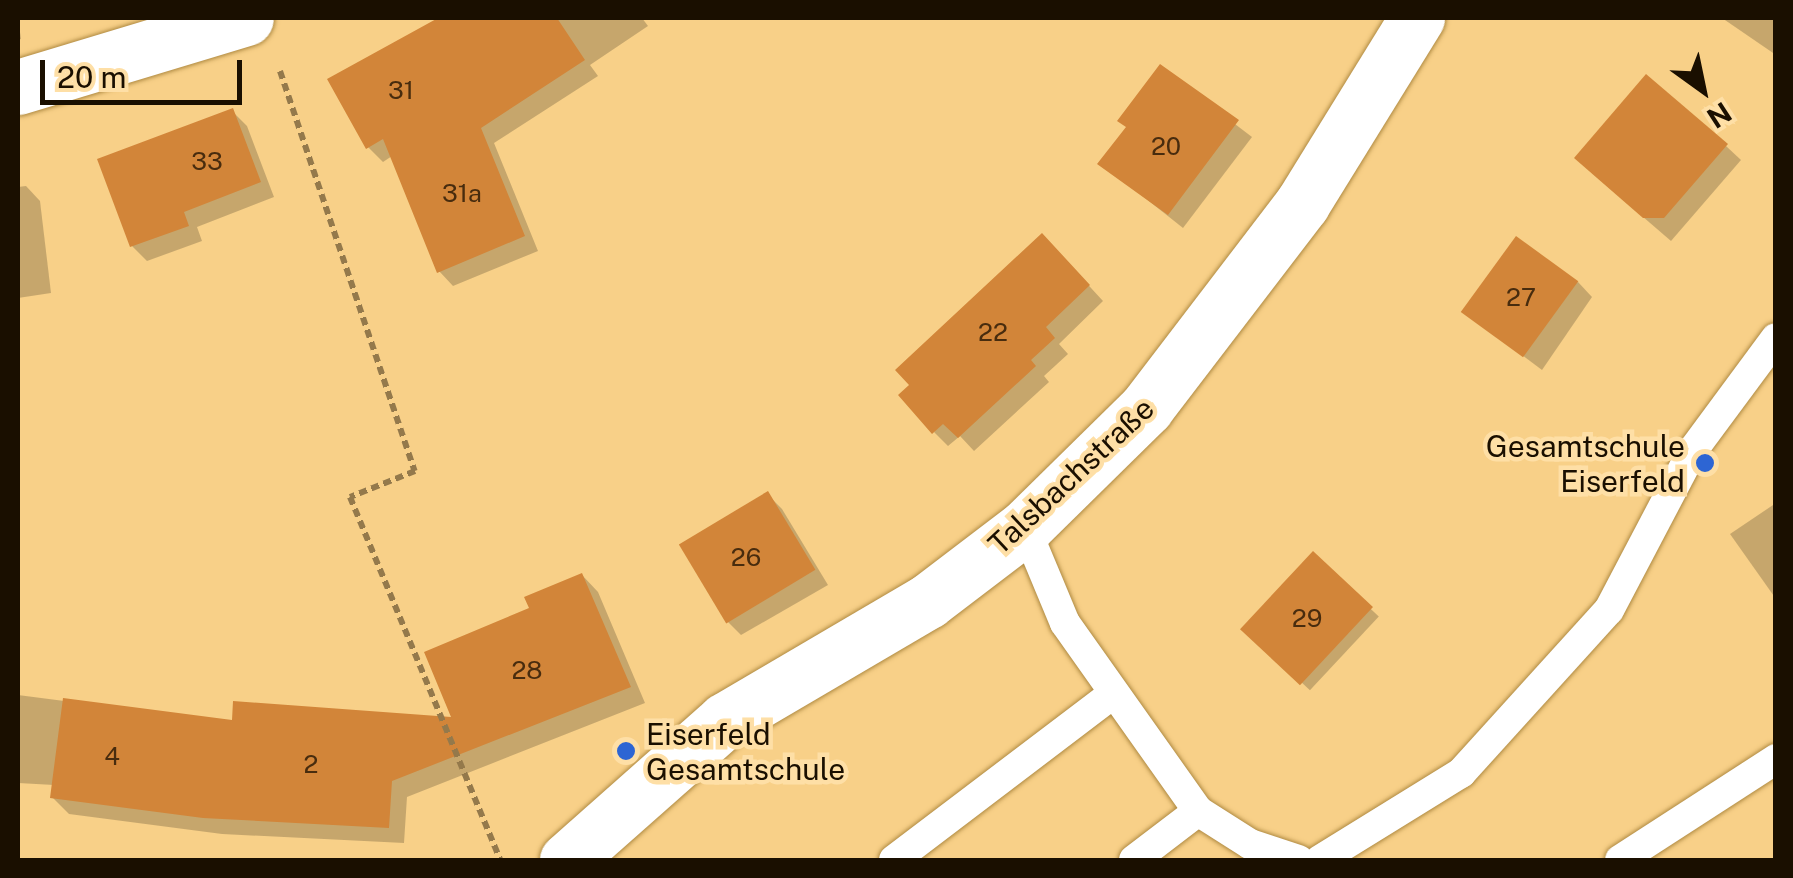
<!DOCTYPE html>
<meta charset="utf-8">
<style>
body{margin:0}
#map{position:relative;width:1793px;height:878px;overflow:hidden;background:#f8d088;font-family:"Public Sans",sans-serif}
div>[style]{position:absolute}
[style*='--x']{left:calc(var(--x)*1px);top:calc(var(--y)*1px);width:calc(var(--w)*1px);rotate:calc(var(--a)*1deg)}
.shadow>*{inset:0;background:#0003;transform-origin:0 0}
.building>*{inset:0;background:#d28539;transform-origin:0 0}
.path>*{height:6px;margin-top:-3px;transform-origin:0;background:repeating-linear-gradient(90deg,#94794b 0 8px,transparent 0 13px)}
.roads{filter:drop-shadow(0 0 2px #af8a42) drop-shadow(0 0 2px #af8a42)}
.service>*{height:30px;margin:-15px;padding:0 15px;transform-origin:15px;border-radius:15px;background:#fff}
.minor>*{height:55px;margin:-27.5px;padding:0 27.5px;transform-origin:27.5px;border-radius:27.5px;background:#fff}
.dots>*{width:28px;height:28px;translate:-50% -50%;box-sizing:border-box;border:5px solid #fedfa6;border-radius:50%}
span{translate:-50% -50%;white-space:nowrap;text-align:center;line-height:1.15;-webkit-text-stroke:9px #fedfa6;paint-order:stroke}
.number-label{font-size:25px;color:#482c0e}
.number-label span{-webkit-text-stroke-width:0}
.poi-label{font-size:30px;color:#1a0f00}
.right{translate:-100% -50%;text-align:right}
.left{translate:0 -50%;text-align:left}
.street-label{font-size:30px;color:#1a0f00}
.frame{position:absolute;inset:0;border:20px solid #1a0f00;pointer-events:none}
.north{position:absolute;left:1653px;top:40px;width:100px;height:100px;-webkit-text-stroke:8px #fedfa6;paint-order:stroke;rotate:147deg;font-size:28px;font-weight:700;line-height:40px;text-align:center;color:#1a0f00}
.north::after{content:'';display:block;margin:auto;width:35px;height:45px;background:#1a0f00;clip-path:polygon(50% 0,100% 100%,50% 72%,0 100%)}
.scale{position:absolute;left:40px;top:60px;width:202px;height:45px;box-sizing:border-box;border:5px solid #1a0f00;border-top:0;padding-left:12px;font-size:30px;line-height:35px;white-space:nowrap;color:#1a0f00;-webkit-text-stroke:8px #fedfa6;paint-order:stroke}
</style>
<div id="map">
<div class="shadow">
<i style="clip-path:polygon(18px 18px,21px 39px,18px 40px)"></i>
<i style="clip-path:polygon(443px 18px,642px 18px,648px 26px,590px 65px,598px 76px,494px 143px,538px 251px,453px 286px,439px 271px,392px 156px,383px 162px,368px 147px,330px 80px)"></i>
<i style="clip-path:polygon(1722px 18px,1776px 18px,1776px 55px)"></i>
<i style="clip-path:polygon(1160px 67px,1252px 137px,1183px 228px,1111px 171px)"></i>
<i style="clip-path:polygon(232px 111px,247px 126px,274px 197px,197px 227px,202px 241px,147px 261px,132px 246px)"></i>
<i style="clip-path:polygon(1726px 146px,1741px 160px,1671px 241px,1592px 173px)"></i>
<i style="clip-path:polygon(26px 186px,40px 201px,51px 293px,18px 298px,18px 187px)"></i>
<i style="clip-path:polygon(1057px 251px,1103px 301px,1059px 344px,1068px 354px,1044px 376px,1049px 382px,974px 451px,960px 436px,948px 446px,934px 432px)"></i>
<i style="clip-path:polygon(1578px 282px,1592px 297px,1542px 370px,1465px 312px)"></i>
<i style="clip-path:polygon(767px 494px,782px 509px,828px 585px,741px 635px,726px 620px)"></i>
<i style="clip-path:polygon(1776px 503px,1776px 599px,1730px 534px)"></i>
<i style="left:1313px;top:555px;width:90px;height:101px;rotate:43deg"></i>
<i style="clip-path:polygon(582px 575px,598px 592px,645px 703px,407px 797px,404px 843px,222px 834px,69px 814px,52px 797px,54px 785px,18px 783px,18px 695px,234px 723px,455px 720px,532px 610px)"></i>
</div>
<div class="building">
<i style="clip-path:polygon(438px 18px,557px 18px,585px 60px,481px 128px,525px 236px,437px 273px,383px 139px,366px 149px,327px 79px)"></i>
<i style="clip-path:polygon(1160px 64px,1239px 120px,1168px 215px,1097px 164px,1126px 127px,1117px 121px)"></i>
<i style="clip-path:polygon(1646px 74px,1728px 144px,1664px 218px,1643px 218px,1574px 158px)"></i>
<i style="clip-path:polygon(233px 108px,261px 182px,184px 212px,189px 226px,130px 247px,97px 159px)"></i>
<i style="clip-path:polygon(1042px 233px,1090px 285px,1046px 327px,1055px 338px,1031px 360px,1036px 366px,958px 438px,943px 424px,932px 434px,898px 395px,909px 385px,895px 370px)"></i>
<i style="left:1516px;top:236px;width:77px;height:94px;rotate:36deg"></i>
<i style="left:768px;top:491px;width:92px;height:104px;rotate:59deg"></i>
<i style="left:1313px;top:551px;width:82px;height:107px;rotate:43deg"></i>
<i style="clip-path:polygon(582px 573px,631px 687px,392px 781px,389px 828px,203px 818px,50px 798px,63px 698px,232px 720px,233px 701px,451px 717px,424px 652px,529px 608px,524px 597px)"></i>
</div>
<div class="path">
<i style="--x:280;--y:71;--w:422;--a:71.4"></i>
<i style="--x:415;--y:471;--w:70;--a:158.2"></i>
<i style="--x:350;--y:497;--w:393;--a:67.5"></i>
</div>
<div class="roads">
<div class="service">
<i style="--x:1025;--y:527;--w:104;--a:67.4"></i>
<i style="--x:1065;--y:623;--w:230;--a:54.7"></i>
<i style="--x:1198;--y:811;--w:62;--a:32.4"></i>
<i style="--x:1250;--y:844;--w:51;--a:18.4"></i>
<i style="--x:894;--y:860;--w:276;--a:-37.2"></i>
<i style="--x:1134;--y:860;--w:81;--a:-37.4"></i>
<i style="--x:1320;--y:860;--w:166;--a:-31.7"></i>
<i style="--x:1461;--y:773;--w:220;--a:-47.8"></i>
<i style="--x:1609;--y:610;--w:181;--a:-62.3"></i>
<i style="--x:1693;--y:450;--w:139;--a:-53.5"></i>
<i style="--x:1620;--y:860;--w:186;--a:-32.9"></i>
</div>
<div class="minor">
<i style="--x:18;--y:87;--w:238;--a:-16.8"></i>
<i style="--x:567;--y:860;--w:211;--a:-41.5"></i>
<i style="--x:725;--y:720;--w:235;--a:-30.4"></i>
<i style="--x:928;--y:601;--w:122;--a:-37.3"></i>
<i style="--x:1025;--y:527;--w:170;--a:-44.5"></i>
<i style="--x:1146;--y:408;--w:257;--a:-52.6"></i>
<i style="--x:1302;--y:204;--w:219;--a:-58.3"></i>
</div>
</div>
<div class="dots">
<i style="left:1705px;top:463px;background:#2d65d3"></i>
<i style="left:626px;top:751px;background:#2d65d3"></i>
</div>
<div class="number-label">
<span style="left:401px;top:90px">31</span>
<span style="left:1166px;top:146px">20</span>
<span style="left:207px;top:161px">33</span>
<span style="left:462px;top:193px">31a</span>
<span style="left:1521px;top:297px">27</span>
<span style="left:993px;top:332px">22</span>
<span style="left:746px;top:557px">26</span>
<span style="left:1307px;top:618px">29</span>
<span style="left:527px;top:670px">28</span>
<span style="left:112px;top:756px">4</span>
<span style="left:311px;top:764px">2</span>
</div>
<div class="poi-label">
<span class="right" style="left:1685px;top:463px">Gesamtschule<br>Eiserfeld</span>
<span class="left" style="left:646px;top:751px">Eiserfeld<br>Gesamtschule</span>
</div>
<div class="street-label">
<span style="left:1071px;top:476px;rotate:-43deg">Talsbachstraße</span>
</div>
<div class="frame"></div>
<div class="north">N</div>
<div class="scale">20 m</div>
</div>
